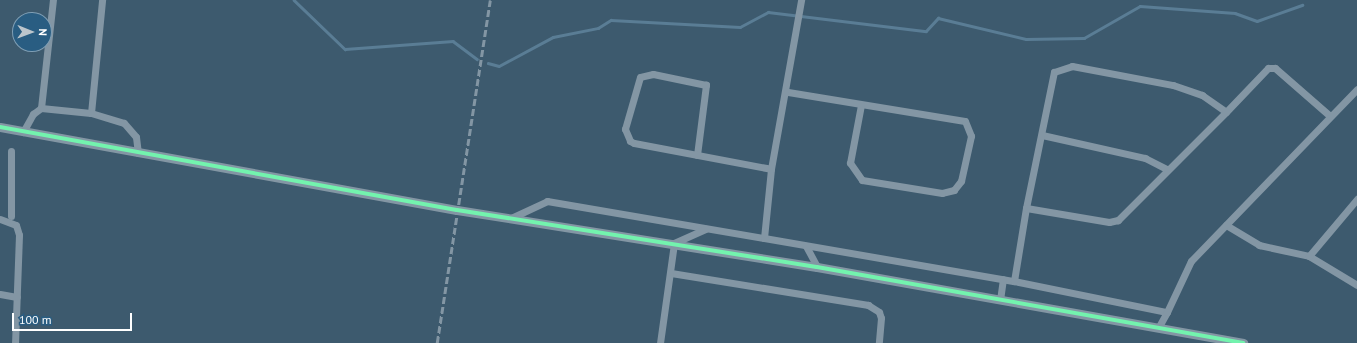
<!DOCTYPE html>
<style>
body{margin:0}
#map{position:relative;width:1357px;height:343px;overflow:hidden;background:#3d5a6e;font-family:"PT Sans",sans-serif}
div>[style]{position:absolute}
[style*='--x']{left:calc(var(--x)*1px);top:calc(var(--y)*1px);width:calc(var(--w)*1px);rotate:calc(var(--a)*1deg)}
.stream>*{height:2.5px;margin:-1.25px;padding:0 1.25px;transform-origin:1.25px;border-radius:1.25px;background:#5a7d95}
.minor>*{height:7px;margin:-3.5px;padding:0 3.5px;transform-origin:3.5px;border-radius:3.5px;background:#8396a4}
.tertiary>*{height:9px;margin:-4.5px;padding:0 4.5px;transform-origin:4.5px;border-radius:4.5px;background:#8396a4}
.rail>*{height:2.5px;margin-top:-1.25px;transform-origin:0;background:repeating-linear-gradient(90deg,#8396a4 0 7px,transparent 0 10px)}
.cycleway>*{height:4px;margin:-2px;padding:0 2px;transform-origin:2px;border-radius:2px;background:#73f3ae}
span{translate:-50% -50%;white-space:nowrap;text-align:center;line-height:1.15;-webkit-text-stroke:3.5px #295d82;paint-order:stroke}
.north{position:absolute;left:12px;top:12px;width:40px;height:40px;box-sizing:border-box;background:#295d82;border:1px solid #7f9eb4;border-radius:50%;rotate:91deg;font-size:11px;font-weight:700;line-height:16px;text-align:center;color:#fff}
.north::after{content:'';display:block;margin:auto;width:14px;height:18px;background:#bbc5cc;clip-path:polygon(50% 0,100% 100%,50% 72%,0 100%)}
.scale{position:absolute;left:12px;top:313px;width:120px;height:18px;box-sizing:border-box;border:2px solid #fff;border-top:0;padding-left:5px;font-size:12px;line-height:14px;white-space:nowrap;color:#fff;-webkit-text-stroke:3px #295d82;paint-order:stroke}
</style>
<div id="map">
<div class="stream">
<i style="--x:294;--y:0;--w:71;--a:43.9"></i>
<i style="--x:345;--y:49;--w:108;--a:-4.2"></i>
<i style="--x:453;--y:41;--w:30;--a:37"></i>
<i style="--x:488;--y:63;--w:11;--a:15"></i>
<i style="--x:499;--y:66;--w:61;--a:-28.2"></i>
<i style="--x:553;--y:37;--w:46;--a:-11.3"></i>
<i style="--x:598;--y:28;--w:15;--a:-32"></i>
<i style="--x:611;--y:20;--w:129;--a:3.1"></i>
<i style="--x:740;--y:27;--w:32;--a:-28"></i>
<i style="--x:768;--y:12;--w:159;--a:6.9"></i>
<i style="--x:926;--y:31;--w:18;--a:-47"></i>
<i style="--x:938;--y:18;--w:90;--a:13.4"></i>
<i style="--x:1026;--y:39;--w:58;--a:-1"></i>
<i style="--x:1084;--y:38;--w:64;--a:-29.7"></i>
<i style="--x:1140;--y:6;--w:95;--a:4.2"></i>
<i style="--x:1235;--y:13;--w:23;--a:20"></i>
<i style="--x:1257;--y:21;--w:48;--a:-19.6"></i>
</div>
<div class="minor">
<i style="--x:788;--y:92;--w:179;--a:9.3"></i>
<i style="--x:965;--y:121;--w:16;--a:68"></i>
<i style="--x:971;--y:136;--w:46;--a:102.5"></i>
<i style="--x:961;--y:181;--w:11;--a:128"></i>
<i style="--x:954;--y:190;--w:12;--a:166"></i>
<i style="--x:942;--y:193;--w:81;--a:-170.8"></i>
<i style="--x:862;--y:180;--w:21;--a:-125"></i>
<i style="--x:850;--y:163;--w:59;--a:-79.3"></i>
<i style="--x:41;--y:108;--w:109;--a:-83.7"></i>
<i style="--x:1226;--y:112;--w:61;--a:-46.3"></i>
<i style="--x:1268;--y:68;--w:7;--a:0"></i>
<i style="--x:1275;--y:68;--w:73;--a:41.1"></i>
<i style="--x:91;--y:113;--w:114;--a:-84.4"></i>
<i style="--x:23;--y:132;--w:21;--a:-61"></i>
<i style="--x:33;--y:114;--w:10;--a:-37"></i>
<i style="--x:41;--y:108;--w:50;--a:5.7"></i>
<i style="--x:91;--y:113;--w:34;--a:17"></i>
<i style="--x:124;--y:123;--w:18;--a:49"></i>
<i style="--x:136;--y:137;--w:16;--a:83"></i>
<i style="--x:1042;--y:135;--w:106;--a:12.6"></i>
<i style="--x:1145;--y:158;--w:25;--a:27"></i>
<i style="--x:11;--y:151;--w:65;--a:90"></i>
<i style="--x:697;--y:155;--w:71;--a:-82.7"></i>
<i style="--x:706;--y:85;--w:54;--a:-168.3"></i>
<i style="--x:653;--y:74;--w:13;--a:167"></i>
<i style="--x:640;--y:77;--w:54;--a:106.1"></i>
<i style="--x:625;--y:129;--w:13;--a:67"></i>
<i style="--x:630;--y:141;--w:4;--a:27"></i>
<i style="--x:634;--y:143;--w:139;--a:10.7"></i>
<i style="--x:511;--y:218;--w:40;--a:-25"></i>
<i style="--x:547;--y:201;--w:220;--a:9.7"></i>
<i style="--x:764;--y:238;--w:254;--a:9.8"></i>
<i style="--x:1014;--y:281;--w:156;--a:11.5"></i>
<i style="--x:1167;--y:312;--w:18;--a:119"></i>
<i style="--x:0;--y:219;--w:17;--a:21"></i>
<i style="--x:16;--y:225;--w:10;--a:73"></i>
<i style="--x:19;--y:235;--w:108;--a:92.1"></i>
<i style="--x:1226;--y:225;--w:39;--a:31"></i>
<i style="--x:1259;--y:245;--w:51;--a:12.4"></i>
<i style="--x:1309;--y:256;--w:56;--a:31.1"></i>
<i style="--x:764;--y:238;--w:69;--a:-84.2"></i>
<i style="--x:771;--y:169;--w:172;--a:-79.9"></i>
<i style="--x:806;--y:246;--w:24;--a:62"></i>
<i style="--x:1309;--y:256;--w:75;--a:-49.9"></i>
<i style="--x:671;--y:273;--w:200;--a:9.2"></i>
<i style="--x:868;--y:305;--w:13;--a:32"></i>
<i style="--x:879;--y:312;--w:6;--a:72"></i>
<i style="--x:881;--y:318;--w:25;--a:95"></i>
<i style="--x:1014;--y:281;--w:74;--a:-80.7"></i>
<i style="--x:1026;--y:208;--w:139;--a:-78.4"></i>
<i style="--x:1054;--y:72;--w:19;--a:-18"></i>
<i style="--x:1072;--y:66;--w:103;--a:10.7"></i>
<i style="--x:1173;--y:85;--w:31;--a:19"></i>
<i style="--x:1202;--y:95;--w:29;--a:35"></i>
<i style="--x:1226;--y:112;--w:153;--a:135"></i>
<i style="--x:1118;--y:220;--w:9;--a:167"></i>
<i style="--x:1109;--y:222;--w:84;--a:-170.4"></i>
<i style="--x:0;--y:294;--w:17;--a:10"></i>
<i style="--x:1000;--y:300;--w:21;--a:-82"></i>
<i style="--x:1167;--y:312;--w:56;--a:-64.8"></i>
<i style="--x:1191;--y:261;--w:239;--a:-46"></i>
<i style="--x:660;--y:343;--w:101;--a:-82"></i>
<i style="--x:674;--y:243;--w:35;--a:-24"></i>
</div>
<div class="tertiary">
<i style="--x:0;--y:127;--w:464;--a:10.3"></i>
<i style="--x:457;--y:210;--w:364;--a:9"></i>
<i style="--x:817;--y:267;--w:433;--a:10.1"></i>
</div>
<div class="rail">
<i style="--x:437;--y:343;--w:347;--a:-81.2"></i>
</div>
<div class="cycleway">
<i style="--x:0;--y:127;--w:464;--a:10.3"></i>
<i style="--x:457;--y:210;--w:364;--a:9"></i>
<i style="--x:817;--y:267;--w:433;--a:10.1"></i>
</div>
<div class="north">N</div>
<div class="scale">100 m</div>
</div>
